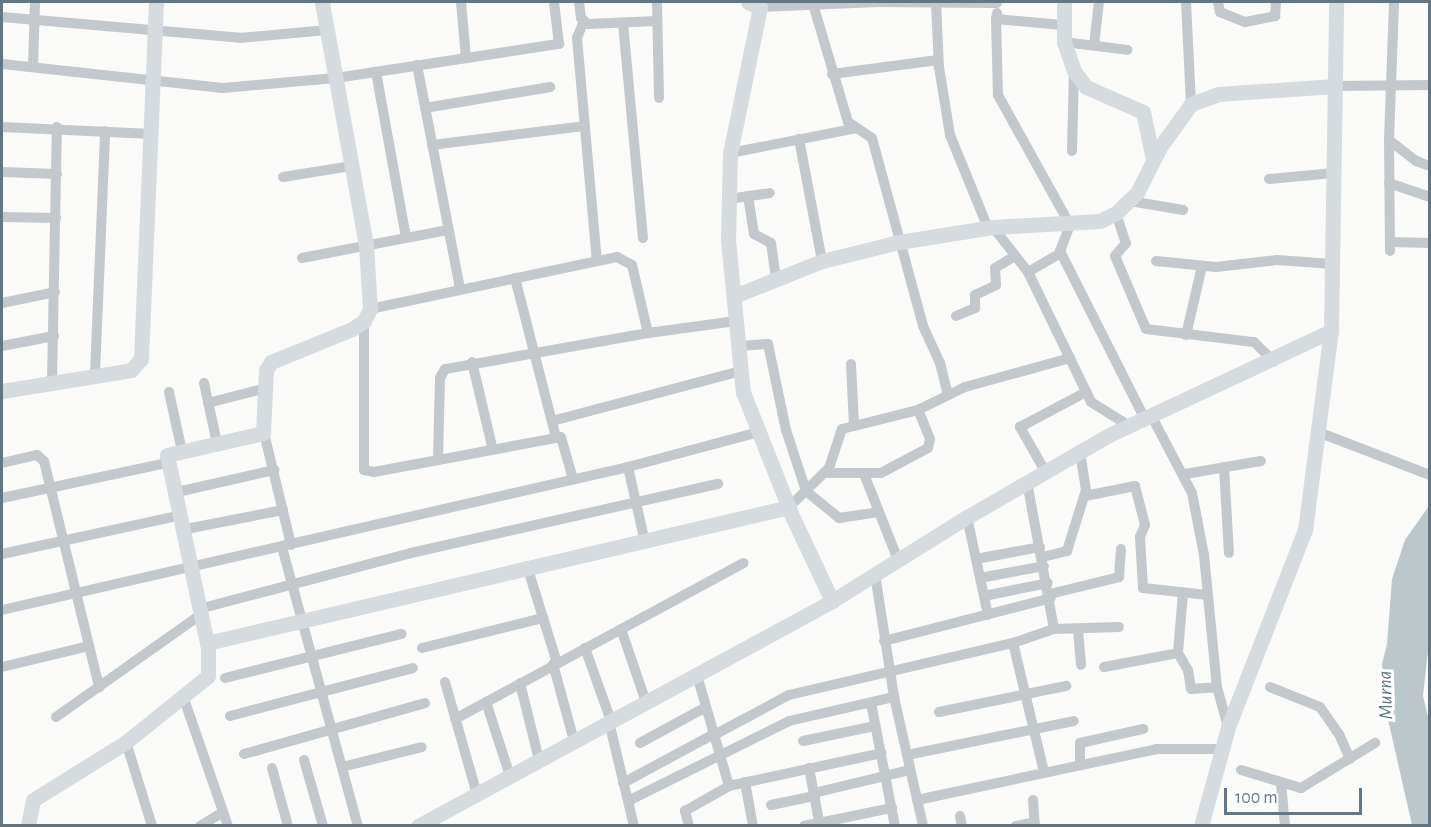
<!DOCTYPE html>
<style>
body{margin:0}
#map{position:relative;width:1431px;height:827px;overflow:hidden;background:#fafaf8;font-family:"Alegreya Sans",sans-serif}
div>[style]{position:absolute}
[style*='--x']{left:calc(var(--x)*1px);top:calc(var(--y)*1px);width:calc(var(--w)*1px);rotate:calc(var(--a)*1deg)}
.water>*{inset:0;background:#bbc7cb}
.street>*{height:10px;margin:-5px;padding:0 5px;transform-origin:5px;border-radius:5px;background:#c3c8cc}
.secondary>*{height:15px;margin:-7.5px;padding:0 7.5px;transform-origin:7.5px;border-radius:7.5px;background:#d6dbdf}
span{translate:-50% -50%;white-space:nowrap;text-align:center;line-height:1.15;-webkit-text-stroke:6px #fff;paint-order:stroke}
.water-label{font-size:20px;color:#60757c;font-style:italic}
.frame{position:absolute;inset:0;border:3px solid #657683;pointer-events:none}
.scale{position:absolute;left:1224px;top:788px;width:138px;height:27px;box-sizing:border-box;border:3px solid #657683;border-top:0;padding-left:8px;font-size:18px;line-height:21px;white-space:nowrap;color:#657683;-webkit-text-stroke:4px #fff;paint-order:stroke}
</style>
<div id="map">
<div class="water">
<i style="clip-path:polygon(1429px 506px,1430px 633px,1423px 696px,1430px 725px,1429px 825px,1412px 825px,1387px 715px,1382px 664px,1387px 644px,1392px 579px,1405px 540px)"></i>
</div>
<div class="street">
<i style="--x:461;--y:2;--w:56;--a:84.9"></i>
<i style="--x:579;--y:2;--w:16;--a:83"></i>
<i style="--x:581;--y:18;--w:9;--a:41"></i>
<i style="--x:588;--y:24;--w:68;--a:-2.5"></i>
<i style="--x:657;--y:2;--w:96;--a:88.8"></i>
<i style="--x:936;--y:2;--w:65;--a:87.4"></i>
<i style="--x:939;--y:67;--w:69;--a:80.8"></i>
<i style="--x:950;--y:135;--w:100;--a:67.8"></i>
<i style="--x:1186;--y:2;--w:102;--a:87.2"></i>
<i style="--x:1218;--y:2;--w:10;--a:79"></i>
<i style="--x:1220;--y:12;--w:27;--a:22"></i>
<i style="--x:1245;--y:22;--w:31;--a:-11"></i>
<i style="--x:1275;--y:16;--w:14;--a:-86"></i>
<i style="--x:813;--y:4;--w:123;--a:73.5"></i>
<i style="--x:848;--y:122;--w:29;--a:34"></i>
<i style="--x:872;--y:138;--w:195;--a:74.8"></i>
<i style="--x:923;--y:326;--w:41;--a:65.3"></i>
<i style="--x:940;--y:363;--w:33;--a:76"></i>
<i style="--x:760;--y:7;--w:117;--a:-2.4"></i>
<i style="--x:877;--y:2;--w:120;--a:0.5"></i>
<i style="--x:997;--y:13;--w:6;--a:99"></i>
<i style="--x:996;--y:19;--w:66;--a:5.2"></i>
<i style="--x:2;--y:17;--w:239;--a:5"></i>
<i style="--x:240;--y:38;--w:87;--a:-5.3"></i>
<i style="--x:996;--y:19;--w:76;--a:88.5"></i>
<i style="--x:998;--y:95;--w:149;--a:61"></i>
<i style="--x:1070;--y:225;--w:28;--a:111"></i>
<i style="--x:1060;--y:251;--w:186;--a:63.2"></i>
<i style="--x:583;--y:23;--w:16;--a:112"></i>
<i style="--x:577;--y:38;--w:224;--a:84.9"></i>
<i style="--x:623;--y:23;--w:216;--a:84.7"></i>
<i style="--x:1064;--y:42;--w:64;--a:7.1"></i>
<i style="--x:1094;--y:45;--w:43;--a:-83.4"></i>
<i style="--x:2;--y:64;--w:222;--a:6.2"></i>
<i style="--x:223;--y:88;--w:113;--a:-5.1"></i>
<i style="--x:336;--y:78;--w:226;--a:-8.7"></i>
<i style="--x:559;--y:44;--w:42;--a:-96.8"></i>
<i style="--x:417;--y:65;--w:228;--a:79.1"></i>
<i style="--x:33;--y:67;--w:65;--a:-88.2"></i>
<i style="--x:376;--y:72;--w:168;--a:79.7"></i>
<i style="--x:832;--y:74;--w:107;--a:-7.5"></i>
<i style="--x:1335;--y:86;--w:95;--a:-0.6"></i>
<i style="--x:425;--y:108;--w:127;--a:-9.5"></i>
<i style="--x:2;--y:127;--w:150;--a:2.7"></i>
<i style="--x:799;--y:139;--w:124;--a:79.3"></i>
<i style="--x:1389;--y:140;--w:34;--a:38"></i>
<i style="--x:1416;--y:161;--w:15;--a:20"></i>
<i style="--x:432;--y:145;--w:153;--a:-7.1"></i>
<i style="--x:1072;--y:151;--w:80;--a:-88.6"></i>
<i style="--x:730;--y:153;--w:129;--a:-11.1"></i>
<i style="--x:2;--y:172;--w:55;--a:2.1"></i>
<i style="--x:283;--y:177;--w:70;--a:-9.1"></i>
<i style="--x:1269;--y:179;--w:65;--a:-5.3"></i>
<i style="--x:1389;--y:183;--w:43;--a:18.9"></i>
<i style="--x:748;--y:196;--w:38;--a:81"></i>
<i style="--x:754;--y:234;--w:19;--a:28"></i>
<i style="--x:771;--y:243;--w:36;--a:82"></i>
<i style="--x:729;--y:199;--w:41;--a:-8.3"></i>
<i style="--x:1130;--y:201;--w:54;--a:9.6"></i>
<i style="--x:1116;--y:213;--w:32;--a:72"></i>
<i style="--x:1126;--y:243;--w:17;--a:130"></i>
<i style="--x:1115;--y:256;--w:79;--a:67"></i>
<i style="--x:1146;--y:329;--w:109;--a:6.9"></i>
<i style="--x:1254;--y:342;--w:28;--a:44"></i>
<i style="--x:2;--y:217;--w:54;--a:1.1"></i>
<i style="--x:993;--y:227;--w:57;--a:52.1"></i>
<i style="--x:1028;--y:272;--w:144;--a:64.1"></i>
<i style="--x:1091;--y:402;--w:44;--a:31.9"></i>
<i style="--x:1390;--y:242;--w:40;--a:1.4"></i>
<i style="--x:1390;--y:251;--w:111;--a:-90.5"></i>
<i style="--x:1389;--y:140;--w:138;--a:-87.9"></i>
<i style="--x:302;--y:258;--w:149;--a:-10.9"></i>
<i style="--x:1156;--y:261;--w:60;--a:5.7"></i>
<i style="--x:1216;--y:267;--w:61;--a:-6.5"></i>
<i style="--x:1277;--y:260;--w:56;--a:4.1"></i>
<i style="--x:1028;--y:272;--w:38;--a:-30"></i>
<i style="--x:515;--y:278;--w:165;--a:75.6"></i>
<i style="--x:2;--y:303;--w:54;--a:-11.7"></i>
<i style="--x:370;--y:309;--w:252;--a:-11.9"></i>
<i style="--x:617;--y:257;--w:17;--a:28"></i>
<i style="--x:632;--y:265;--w:70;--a:76.8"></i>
<i style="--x:648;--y:333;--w:206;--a:169.9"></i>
<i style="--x:445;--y:369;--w:10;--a:119"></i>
<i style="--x:440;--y:378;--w:82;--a:91.4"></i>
<i style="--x:956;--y:316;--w:21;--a:-23"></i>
<i style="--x:975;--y:308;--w:13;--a:-90"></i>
<i style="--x:975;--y:295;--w:23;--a:-25"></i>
<i style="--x:996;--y:285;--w:17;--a:-93"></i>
<i style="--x:995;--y:268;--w:21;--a:-31"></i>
<i style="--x:364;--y:321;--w:149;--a:90"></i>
<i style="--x:364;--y:470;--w:10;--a:11"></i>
<i style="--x:374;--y:472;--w:190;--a:-10.6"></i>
<i style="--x:561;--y:437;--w:44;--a:74.1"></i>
<i style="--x:648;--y:333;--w:89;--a:-7.8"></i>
<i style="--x:1186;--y:335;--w:71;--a:-76.9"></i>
<i style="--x:2;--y:346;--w:53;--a:-10.9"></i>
<i style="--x:738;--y:346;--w:30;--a:-4"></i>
<i style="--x:768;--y:344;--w:88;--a:78.2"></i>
<i style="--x:786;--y:430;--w:64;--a:71.8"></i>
<i style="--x:806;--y:491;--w:43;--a:39.3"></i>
<i style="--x:839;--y:518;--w:40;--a:-8.5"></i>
<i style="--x:472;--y:362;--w:90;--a:76.6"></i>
<i style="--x:851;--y:364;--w:62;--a:87.2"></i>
<i style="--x:95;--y:374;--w:243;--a:-87.6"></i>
<i style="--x:52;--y:381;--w:254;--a:-88.9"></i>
<i style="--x:204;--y:383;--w:61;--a:77.8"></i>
<i style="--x:169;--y:392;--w:60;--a:77.6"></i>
<i style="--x:208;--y:403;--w:60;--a:-14.5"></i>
<i style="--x:1151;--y:415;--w:88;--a:62.3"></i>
<i style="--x:1192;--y:493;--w:63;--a:79"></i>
<i style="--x:1204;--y:555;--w:133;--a:84.4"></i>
<i style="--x:1217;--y:687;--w:41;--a:74.6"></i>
<i style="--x:552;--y:421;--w:196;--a:-14.8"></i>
<i style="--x:1318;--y:432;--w:120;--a:21"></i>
<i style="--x:264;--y:433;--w:115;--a:76.4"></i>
<i style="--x:2;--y:463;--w:36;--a:-13"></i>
<i style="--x:37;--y:455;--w:9;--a:41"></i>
<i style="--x:44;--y:461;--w:233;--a:76.3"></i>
<i style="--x:628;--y:467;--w:73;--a:77.3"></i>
<i style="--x:1224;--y:467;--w:86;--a:86.7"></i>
<i style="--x:1045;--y:471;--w:51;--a:-119.6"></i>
<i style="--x:1020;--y:427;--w:75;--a:-27.9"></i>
<i style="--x:824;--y:473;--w:57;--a:0"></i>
<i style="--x:881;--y:473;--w:53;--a:-28"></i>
<i style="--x:928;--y:448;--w:9;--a:-77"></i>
<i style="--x:930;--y:439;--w:31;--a:-112"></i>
<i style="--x:864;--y:474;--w:92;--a:68.4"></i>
<i style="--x:1185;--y:474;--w:77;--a:-9.7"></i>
<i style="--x:173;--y:493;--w:104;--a:-12.8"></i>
<i style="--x:1085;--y:496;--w:51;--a:-11.3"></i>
<i style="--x:1135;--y:486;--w:40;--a:75.6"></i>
<i style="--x:1145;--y:525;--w:13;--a:113"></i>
<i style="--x:1140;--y:537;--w:51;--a:86.6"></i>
<i style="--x:1143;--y:588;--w:65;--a:6.1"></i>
<i style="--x:2;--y:498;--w:169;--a:-12"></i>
<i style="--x:789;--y:507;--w:56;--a:-44.3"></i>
<i style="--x:829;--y:468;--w:41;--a:-71.6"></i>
<i style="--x:842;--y:429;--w:78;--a:-14"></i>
<i style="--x:918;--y:410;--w:52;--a:-26.1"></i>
<i style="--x:965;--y:387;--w:109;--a:-15.4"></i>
<i style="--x:967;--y:517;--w:100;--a:77.9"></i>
<i style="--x:181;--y:530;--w:104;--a:-11.1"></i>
<i style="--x:282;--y:547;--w:289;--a:74.8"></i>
<i style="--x:2;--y:554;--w:180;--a:-12.2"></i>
<i style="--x:1043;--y:557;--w:25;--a:-14"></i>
<i style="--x:1067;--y:551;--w:64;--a:-72.7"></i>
<i style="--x:1086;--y:490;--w:39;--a:-99"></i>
<i style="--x:976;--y:559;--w:65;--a:-10.6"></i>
<i style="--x:527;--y:566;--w:102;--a:72.8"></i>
<i style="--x:875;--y:574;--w:124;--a:81.2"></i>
<i style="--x:894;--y:697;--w:132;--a:77.3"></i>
<i style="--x:980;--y:578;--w:65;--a:-10.6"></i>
<i style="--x:1183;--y:593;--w:60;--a:94.8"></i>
<i style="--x:1178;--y:653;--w:20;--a:60"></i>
<i style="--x:1188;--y:670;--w:19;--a:81"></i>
<i style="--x:1191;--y:689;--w:26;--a:-4"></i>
<i style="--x:1050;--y:594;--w:71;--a:-13.8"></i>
<i style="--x:1119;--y:577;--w:28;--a:-86"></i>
<i style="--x:984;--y:596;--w:65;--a:-11.5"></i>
<i style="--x:199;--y:609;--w:219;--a:-14.8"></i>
<i style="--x:411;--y:553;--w:315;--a:-12.7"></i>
<i style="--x:2;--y:610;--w:642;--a:-12.87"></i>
<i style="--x:628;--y:467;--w:136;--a:-15"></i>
<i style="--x:621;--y:629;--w:77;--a:71.1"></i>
<i style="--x:1054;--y:629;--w:65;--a:-1.8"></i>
<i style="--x:1078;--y:630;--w:35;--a:85"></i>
<i style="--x:884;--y:641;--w:172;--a:-14.4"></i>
<i style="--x:1013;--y:643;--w:133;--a:76.5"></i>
<i style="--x:422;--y:648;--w:125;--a:-13.9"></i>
<i style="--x:585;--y:648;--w:77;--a:70.4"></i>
<i style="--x:553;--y:664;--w:80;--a:74.7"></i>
<i style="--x:2;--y:667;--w:89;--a:-13.6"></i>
<i style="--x:1104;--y:667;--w:75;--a:-10.7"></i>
<i style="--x:225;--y:678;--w:182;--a:-14"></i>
<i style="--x:445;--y:682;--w:116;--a:74.1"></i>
<i style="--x:520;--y:683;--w:79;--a:76.1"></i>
<i style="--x:1270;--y:687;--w:54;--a:21.8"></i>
<i style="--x:1320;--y:707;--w:33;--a:55"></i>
<i style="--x:1339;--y:734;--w:27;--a:66"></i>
<i style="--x:184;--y:699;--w:134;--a:70.9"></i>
<i style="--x:486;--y:702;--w:78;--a:72"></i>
<i style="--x:871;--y:703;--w:125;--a:79"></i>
<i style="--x:939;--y:712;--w:130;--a:-11.6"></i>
<i style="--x:230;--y:716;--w:189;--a:-14.7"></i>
<i style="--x:56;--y:717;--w:176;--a:-35.3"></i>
<i style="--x:455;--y:719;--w:328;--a:-28.4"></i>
<i style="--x:609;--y:722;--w:107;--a:76.5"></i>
<i style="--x:714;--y:735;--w:85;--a:-28.1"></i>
<i style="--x:789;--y:695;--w:230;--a:-13.1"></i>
<i style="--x:1013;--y:643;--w:43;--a:-18.9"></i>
<i style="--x:1054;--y:629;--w:149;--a:-100.4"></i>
<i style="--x:803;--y:741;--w:74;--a:-11.8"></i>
<i style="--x:126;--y:742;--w:88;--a:72.8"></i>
<i style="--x:640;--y:743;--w:75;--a:-28.6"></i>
<i style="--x:244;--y:754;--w:188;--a:-15.7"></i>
<i style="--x:907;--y:755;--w:170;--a:-11.5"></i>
<i style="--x:304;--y:760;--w:69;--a:73.9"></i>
<i style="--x:1080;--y:765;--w:22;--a:-90"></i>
<i style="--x:1080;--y:743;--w:65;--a:-12.5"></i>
<i style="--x:342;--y:767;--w:82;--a:-14"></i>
<i style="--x:272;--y:768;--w:60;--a:74.6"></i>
<i style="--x:809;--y:768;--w:59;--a:79.3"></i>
<i style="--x:1241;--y:770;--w:63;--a:16.7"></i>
<i style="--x:1301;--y:788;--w:87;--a:-31.3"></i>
<i style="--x:745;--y:782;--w:45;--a:79.7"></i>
<i style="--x:623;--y:783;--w:103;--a:-28.3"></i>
<i style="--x:1281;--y:783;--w:43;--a:84.7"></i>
<i style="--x:729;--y:786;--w:156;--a:-12.2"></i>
<i style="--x:814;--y:793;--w:99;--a:-13.5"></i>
<i style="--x:917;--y:800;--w:244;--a:-12"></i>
<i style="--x:1156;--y:749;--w:66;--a:0"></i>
<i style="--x:1033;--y:800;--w:26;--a:86"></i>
<i style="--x:628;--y:801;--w:180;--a:-26.4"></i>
<i style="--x:789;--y:721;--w:108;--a:-12.9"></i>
<i style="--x:771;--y:805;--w:45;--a:-11.6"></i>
<i style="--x:960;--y:816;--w:10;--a:79"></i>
<i style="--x:200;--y:826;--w:27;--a:-31"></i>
<i style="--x:689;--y:826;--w:16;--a:-105"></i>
<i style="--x:685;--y:811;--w:51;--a:-29.6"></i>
<i style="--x:729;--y:786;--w:116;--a:-106.1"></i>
<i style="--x:804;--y:826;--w:90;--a:-11.6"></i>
<i style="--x:1016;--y:826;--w:19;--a:-12"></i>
</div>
<div class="secondary">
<i style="--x:748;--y:2;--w:13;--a:23"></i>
<i style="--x:760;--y:7;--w:149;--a:101.6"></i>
<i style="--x:730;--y:153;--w:87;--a:91.3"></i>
<i style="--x:728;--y:240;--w:153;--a:84.4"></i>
<i style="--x:743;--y:392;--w:136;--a:68.4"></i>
<i style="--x:793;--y:518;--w:92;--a:64.8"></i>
<i style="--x:1064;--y:2;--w:40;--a:90"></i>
<i style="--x:1064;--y:42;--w:31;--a:71"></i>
<i style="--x:1074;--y:71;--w:20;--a:53"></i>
<i style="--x:1086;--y:87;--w:62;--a:23.7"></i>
<i style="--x:1143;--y:112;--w:48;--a:78"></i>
<i style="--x:734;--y:296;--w:95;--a:-21.7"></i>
<i style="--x:822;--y:261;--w:79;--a:-13.9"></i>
<i style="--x:899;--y:242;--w:95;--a:-9.1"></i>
<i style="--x:993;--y:227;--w:107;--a:-3.2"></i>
<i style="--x:1100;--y:221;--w:18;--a:-27"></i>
<i style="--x:1116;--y:213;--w:29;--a:-44"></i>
<i style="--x:1137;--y:193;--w:51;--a:-63.4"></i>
<i style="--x:1160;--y:147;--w:53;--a:-54.2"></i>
<i style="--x:1191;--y:104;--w:29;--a:-20"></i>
<i style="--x:1218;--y:94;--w:117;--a:-3.9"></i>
<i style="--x:2;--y:391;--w:131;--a:-9.2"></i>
<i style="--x:131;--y:370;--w:15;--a:-48"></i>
<i style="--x:141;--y:359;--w:357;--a:-87.6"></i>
<i style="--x:207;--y:643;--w:598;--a:-13.15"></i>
<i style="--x:28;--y:826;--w:26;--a:-79"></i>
<i style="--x:33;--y:800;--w:110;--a:-31.9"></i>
<i style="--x:126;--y:742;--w:105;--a:-38.8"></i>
<i style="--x:208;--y:676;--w:28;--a:-90"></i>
<i style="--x:208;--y:648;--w:197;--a:-102"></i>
<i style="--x:167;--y:455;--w:98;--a:-12.9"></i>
<i style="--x:263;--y:433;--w:63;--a:-87.3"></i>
<i style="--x:266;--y:370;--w:9;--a:-58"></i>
<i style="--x:271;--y:362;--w:87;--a:-22.2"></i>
<i style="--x:352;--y:329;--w:14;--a:-34"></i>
<i style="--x:364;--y:321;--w:13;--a:-63"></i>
<i style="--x:370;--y:309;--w:64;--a:-93.6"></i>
<i style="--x:366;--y:245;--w:247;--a:-100.3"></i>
<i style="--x:418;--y:826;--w:471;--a:-28.5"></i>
<i style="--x:832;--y:601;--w:159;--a:-31.9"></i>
<i style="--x:967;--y:517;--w:164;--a:-30"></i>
<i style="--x:1109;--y:435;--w:245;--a:-25.1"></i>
<i style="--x:1331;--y:331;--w:329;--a:-89.1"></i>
<i style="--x:1201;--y:826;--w:103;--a:-74.7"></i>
<i style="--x:1228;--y:727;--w:212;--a:-68.7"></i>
<i style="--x:1305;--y:530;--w:201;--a:-82.6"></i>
</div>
<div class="water-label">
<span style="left:1386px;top:695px;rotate:-92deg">Murna</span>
</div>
<div class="frame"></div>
<div class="scale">100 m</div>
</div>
